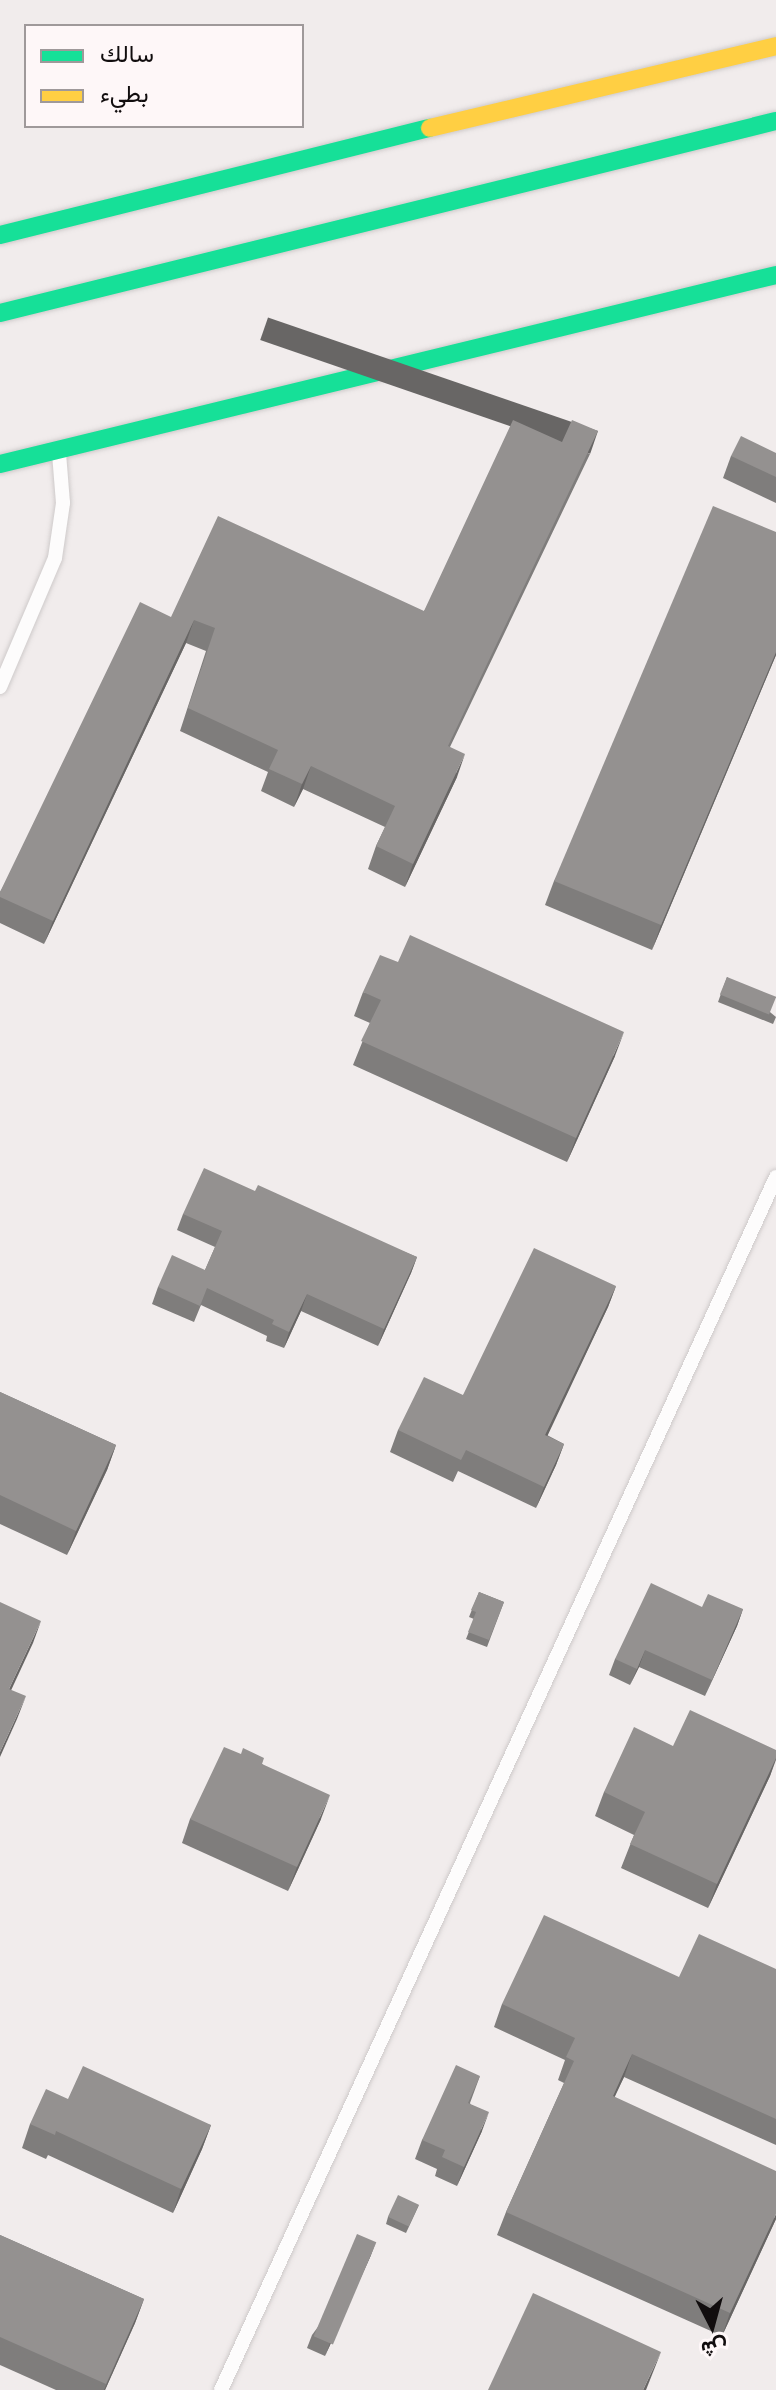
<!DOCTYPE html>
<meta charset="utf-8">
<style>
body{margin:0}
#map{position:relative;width:776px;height:2390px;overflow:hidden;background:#f1ecec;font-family:Barlow,Vazirmatn,sans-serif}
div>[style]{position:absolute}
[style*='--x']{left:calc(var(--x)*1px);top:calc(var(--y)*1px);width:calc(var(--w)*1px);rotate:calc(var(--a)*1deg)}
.roads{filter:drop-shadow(0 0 2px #cecaca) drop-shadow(0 0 2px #cecaca)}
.lane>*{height:14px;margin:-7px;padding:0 7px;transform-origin:7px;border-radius:7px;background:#fdfcfc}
.fast>*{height:18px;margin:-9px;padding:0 9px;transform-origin:9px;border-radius:9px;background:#16e098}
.slow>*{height:18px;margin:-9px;padding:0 9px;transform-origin:9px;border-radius:9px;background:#ffcf43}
.wall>*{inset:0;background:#7f7d7c}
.shaded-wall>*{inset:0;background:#686665;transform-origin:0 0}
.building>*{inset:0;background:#949190;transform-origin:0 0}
span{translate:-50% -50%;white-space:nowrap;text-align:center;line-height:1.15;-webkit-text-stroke:8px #fef7f8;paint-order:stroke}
.legend{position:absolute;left:24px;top:24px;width:280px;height:104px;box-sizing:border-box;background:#fef7f8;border:2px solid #9f999a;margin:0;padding:10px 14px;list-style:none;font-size:24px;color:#110d0e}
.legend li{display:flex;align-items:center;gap:16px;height:40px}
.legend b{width:40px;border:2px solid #9f999a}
.north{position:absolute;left:672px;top:2286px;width:80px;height:80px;-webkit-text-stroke:6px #fef7f8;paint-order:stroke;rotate:174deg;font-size:22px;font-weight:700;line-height:32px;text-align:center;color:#110d0e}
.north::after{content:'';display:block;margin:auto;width:28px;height:36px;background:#110d0e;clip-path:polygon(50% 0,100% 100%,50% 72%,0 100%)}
</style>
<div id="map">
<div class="roads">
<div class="lane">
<i style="--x:0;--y:687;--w:140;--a:-66.9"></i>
<i style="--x:55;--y:558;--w:56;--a:-81.7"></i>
<i style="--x:63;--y:503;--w:50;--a:-94.6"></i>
<i style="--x:221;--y:2390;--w:1334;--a:-65.41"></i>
</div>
<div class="fast">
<i style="--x:0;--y:235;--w:443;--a:-14"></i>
<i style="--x:0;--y:313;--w:799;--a:-13.9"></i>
<i style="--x:0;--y:464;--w:799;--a:-13.69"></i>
</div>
<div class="slow">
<i style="--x:430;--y:128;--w:356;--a:-13.3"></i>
</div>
</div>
<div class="wall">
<i style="clip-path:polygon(562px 442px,590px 454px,450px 747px,457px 777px,405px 887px,368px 869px,376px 846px,385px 827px,303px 789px,294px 807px,261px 791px,268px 772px,180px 731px,206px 651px,186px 643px,44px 944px,0 923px,0 892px,171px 617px,424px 611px)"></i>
<i style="clip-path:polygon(776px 453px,776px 503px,723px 478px,731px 456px)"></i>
<i style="clip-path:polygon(776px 532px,776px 655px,652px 950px,545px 905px,554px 881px)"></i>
<i style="clip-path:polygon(727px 977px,776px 1017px,773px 1024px,718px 1002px)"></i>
<i style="clip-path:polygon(363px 992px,615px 1056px,567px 1162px,353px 1065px,370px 1023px,354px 1016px)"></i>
<i style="clip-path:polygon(255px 1191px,417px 1257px,411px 1273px,378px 1346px,301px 1311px,284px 1348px,266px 1341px,267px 1336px,201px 1305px,194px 1322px,152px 1304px,158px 1287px,205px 1270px,215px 1247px,177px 1230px,183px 1214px)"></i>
<i style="clip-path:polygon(616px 1286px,608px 1307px,547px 1435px,564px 1444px,556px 1465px,536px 1508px,458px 1471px,453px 1482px,390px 1452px,398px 1430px,463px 1395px)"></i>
<i style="clip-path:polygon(0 1392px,116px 1445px,107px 1470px,67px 1555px,0 1524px)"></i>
<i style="clip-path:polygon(479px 1592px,504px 1602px,487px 1647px,466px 1639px,474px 1619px,469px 1617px)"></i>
<i style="clip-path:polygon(702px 1607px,743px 1609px,737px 1626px,705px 1696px,639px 1667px,630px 1685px,609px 1675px,615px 1659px)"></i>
<i style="clip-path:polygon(673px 1746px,776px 1750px,776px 1760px,770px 1776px,708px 1908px,621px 1868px,634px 1835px,595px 1816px,604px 1792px)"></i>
<i style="clip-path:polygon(262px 1764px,321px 1819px,288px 1891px,182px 1843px,190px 1819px)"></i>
<i style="clip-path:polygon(776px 1969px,776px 2145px,624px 2077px,614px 2097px,776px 2219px,722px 2336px,497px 2235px,506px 2212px,564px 2083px,558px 2080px,565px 2060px,494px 2027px,502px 2004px,679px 1977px)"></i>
<i style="clip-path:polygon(480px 2076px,470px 2103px,482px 2131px,457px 2186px,435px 2176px,437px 2169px,415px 2159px,422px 2140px)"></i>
<i style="clip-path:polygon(68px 2099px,211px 2125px,202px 2149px,173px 2213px,48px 2155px,46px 2159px,22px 2148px,30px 2124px)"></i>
<i style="clip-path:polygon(419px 2205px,406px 2233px,386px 2224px,388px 2217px)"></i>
<i style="clip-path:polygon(0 2235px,144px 2299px,135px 2323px,105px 2390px,56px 2390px,0 2365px)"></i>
<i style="clip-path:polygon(371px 2255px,325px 2356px,307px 2348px,312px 2335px)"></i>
</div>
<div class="shaded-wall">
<i style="left:598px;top:431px;width:24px;height:349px;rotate:109deg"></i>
<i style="clip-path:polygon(194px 620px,186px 643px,44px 944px,53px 921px)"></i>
<i style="clip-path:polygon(776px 652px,776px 655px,652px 950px,661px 925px)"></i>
<i style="clip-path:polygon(465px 754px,457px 777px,405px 887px,413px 864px)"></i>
<i style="clip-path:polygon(311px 766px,303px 789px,294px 807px,302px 784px)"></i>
<i style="clip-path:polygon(624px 1032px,615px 1056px,567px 1162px,576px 1138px)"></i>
<i style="clip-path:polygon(417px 1257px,411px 1273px,378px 1346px,384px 1329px)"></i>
<i style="clip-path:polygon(616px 1286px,608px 1307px,538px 1456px,545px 1435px)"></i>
<i style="clip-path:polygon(307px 1294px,301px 1311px,284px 1348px,289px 1332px)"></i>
<i style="clip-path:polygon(564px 1444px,556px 1465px,536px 1508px,544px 1487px)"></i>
<i style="clip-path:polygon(116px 1445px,107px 1470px,67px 1555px,76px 1531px)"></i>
<i style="clip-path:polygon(743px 1609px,737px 1626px,705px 1696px,712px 1680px)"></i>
<i style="clip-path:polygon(41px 1621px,33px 1643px,1px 1712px,9px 1689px)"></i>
<i style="clip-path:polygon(645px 1650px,639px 1667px,630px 1685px,637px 1669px)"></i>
<i style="clip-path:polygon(26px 1696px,17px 1719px,0 1757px,0 1752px)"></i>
<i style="clip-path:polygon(776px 1758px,770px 1776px,708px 1908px,717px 1884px)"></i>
<i style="clip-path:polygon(330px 1795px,321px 1819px,288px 1891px,297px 1867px)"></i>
<i style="clip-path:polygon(632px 2054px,624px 2077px,604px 2120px,613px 2096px)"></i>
<i style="clip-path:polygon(489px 2112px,482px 2131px,457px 2186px,464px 2167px)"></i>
<i style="clip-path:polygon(211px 2125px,202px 2149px,173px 2213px,181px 2189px)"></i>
<i style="clip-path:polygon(776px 2214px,776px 2219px,722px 2336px,730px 2313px)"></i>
<i style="clip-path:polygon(376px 2242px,371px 2255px,325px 2356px,330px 2343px)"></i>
<i style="clip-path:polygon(144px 2299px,135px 2323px,105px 2390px,104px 2390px)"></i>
<i style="clip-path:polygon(661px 2352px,646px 2390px,643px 2390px)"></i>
</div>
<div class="building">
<i style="clip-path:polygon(513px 420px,562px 442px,572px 420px,598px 431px,448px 746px,465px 754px,413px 864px,376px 846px,395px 806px,311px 766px,302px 784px,269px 769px,278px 750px,188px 708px,215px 628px,194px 620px,53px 921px,0 897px,0 892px,140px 602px,171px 617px,218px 516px,424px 611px)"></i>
<i style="clip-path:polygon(741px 436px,776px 453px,776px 477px,731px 456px)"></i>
<i style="clip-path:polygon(713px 506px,776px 532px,776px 652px,661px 925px,554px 881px)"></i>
<i style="clip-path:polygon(410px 935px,624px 1032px,576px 1138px,361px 1041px,381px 1000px,363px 992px,380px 955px,398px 962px)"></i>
<i style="left:727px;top:977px;width:53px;height:19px;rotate:22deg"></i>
<i style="clip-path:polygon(204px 1168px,255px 1191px,258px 1185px,417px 1257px,384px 1329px,307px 1294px,289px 1332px,272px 1324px,274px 1320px,207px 1288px,200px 1306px,158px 1287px,172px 1255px,205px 1270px,222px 1231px,183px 1214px)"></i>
<i style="clip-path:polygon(534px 1248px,616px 1286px,545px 1435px,564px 1444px,544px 1487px,466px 1450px,461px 1460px,398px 1430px,424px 1377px,463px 1395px)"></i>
<i style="clip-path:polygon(0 1392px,116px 1445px,76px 1531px,0 1495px)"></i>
<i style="clip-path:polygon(651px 1583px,702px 1607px,708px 1594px,743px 1609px,712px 1680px,645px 1650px,637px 1669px,615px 1659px)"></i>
<i style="clip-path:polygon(479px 1592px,504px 1602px,489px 1640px,468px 1632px,476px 1612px,471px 1610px)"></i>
<i style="clip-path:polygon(0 1602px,41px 1621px,9px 1689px,26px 1696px,0 1752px)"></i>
<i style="clip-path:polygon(690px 1710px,776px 1750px,776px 1758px,717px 1884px,630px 1844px,645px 1812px,604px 1792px,634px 1727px,673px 1746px)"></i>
<i style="clip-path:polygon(224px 1747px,241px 1754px,243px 1748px,264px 1758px,262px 1764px,330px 1795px,297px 1867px,190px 1819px)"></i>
<i style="clip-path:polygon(544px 1915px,679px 1977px,699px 1934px,776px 1969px,776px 2119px,632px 2054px,613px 2096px,776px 2171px,776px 2214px,730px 2313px,506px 2212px,574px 2061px,566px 2057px,575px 2038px,502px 2004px)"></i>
<i style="clip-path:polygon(456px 2065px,480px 2076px,468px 2103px,489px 2112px,464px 2167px,442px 2157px,445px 2150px,422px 2140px)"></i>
<i style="clip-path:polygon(83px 2066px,211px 2125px,181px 2189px,56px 2131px,55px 2135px,30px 2124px,46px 2089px,68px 2099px)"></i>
<i style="left:398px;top:2195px;width:23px;height:24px;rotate:25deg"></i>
<i style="left:357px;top:2234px;width:21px;height:111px;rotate:23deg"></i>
<i style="clip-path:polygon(0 2235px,144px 2299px,106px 2384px,0 2337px)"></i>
<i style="clip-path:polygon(533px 2293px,661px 2352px,643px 2390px,488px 2390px)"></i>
</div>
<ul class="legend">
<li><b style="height:10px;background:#16e098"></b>سالك</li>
<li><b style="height:10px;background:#ffcf43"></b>بطيء</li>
</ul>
<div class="north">ش</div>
</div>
